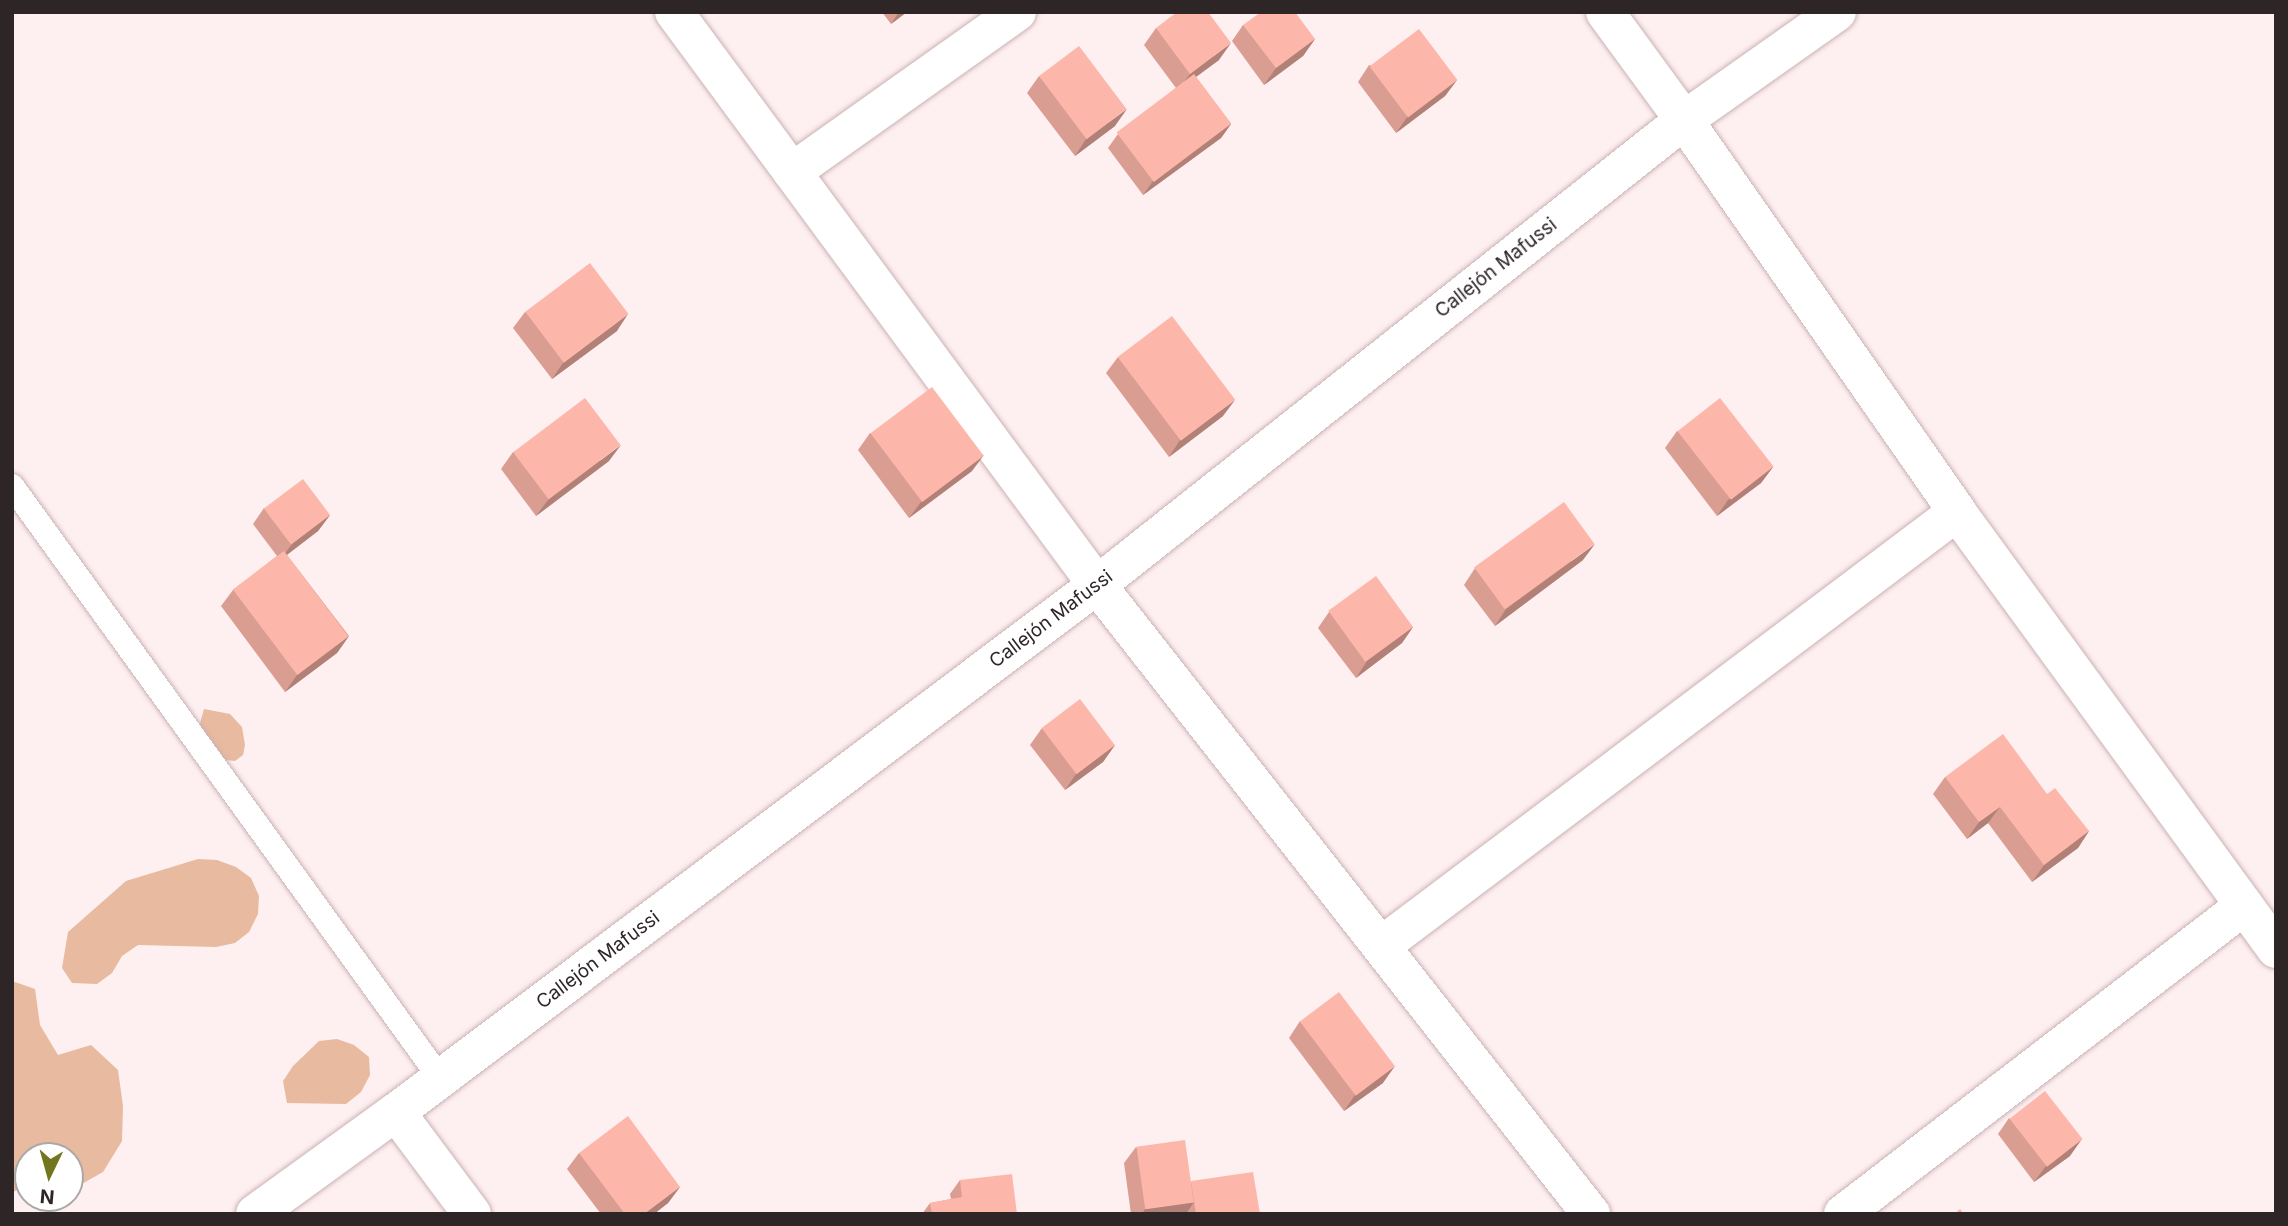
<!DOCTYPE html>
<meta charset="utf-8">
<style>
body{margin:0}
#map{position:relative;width:2288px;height:1226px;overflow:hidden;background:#feeff0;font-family:Inter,sans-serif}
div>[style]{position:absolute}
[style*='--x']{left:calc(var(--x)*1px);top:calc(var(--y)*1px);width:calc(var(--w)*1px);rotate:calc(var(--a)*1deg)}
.green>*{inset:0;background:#e8ba9f}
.roads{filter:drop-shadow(0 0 2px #cab2b4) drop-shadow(0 0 2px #cab2b4)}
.service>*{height:24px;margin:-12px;padding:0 12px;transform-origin:12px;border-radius:12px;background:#fff}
.minor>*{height:38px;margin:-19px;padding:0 19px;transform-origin:19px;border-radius:19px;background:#fff}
.wall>*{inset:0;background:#da9d92}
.shaded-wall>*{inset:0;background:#b18077}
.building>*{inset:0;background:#fdb7aa;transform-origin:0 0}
span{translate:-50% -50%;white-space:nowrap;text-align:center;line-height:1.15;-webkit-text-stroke:5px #fff;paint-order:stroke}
.street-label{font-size:19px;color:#2e2526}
.frame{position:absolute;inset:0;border:14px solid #2e2526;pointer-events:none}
.north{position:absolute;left:14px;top:1142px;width:70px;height:70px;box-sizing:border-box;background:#fff;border:2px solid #aba8a8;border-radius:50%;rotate:185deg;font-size:19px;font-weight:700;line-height:28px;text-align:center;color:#2e2526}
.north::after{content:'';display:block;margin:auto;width:24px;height:32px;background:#72771f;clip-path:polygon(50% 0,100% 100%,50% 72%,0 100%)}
</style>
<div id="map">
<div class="green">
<i style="clip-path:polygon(204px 709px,230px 714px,242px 727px,245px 745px,243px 755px,235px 761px,225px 760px,199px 727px)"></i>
<i style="clip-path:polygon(198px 859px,217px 860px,236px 867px,251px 878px,259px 896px,258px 914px,249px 932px,235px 943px,216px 947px,138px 945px,122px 956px,112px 973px,97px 984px,72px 983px,62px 968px,68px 932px,126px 881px)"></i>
<i style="clip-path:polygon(12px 981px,35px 989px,40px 1025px,58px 1055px,91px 1045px,118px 1070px,123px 1106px,122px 1141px,103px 1172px,71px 1190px,70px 1156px,28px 1156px,28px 1183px,12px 1193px)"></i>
<i style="clip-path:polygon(337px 1039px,354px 1045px,369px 1057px,370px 1075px,361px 1092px,346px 1104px,287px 1103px,283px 1081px,293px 1066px,319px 1041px)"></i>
</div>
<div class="roads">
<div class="service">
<i style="--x:12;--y:486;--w:731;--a:54.13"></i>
</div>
<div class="minor">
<i style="--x:674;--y:12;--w:712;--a:53.56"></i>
<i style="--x:1097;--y:585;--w:800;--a:51.85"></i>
<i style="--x:1605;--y:12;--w:134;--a:53.8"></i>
<i style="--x:1684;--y:120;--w:478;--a:55.1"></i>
<i style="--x:1957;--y:512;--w:541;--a:53.87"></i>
<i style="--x:792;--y:172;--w:276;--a:-35.4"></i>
<i style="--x:1381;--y:946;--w:721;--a:-37"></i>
<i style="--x:396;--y:1112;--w:127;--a:53.3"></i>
<i style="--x:255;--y:1214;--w:174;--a:-35.9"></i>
<i style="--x:396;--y:1112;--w:877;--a:-36.94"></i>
<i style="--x:1097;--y:585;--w:749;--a:-38.38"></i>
<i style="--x:1684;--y:120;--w:187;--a:-35.2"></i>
<i style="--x:1843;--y:1214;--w:506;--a:-37.53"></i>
</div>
</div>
<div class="wall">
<i style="clip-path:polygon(882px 12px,907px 12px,891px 24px)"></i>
<i style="clip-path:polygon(1243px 25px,1315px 39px,1303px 56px,1264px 85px,1232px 41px)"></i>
<i style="clip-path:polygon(1156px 28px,1219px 60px,1196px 77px,1231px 124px,1221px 138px,1143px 195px,1108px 148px,1118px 134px,1176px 88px,1144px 45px)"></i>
<i style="clip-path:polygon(1369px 65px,1457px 80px,1445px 96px,1396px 133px,1358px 82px)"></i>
<i style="clip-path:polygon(1039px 76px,1115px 126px,1075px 156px,1027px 93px)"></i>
<i style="clip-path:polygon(525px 312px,617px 331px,552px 379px,513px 328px)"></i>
<i style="clip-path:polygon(1118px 357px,1223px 416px,1169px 457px,1106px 373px)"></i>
<i style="clip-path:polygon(1677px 431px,1773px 467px,1761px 483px,1717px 516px,1665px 448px)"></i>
<i style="clip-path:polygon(870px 433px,972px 471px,909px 518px,858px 450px)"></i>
<i style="clip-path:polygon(513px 452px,609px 461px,536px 516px,501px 469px)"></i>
<i style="clip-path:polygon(264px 508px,330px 515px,318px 531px,287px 555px,349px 636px,337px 653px,285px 692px,221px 606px,233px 590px,277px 556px,253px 524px)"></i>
<i style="clip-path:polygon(1583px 560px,1495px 626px,1464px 585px,1475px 568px)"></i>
<i style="clip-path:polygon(1329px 612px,1413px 627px,1402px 643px,1356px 678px,1318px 628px)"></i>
<i style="clip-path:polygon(1042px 728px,1115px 745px,1103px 762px,1065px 790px,1030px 745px)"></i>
<i style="clip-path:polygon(1945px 777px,2047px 794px,2089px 831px,2078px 848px,2032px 882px,1988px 823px,1967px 839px,1933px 794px)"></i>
<i style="clip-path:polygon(1300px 1021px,1383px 1083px,1344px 1111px,1289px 1038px)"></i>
<i style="clip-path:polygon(2009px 1118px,2070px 1156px,2034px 1182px,1998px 1134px)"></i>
<i style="clip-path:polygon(1136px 1147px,1191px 1182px,1260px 1214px,1131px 1214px,1124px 1163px)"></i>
<i style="clip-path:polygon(579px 1153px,680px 1187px,668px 1203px,654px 1214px,601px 1214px,567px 1169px)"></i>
<i style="clip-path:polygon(960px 1180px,1017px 1214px,922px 1214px,930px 1203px,951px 1199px,950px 1194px)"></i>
</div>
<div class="shaded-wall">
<i style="clip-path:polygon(899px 12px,907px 12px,891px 24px)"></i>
<i style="clip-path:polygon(1315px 39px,1303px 56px,1264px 85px,1276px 68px)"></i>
<i style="clip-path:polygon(1231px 43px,1219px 60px,1178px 90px,1190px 74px)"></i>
<i style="clip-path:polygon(1457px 80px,1445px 96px,1396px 133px,1408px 116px)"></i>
<i style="clip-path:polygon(1127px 109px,1115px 126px,1075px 156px,1086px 139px)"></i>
<i style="clip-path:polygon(1231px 124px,1221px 138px,1143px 195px,1153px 181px)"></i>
<i style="clip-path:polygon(628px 314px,617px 331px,552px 379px,563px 363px)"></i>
<i style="clip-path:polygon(1235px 400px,1223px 416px,1169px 457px,1180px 440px)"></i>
<i style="clip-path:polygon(621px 445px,609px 461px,536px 516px,548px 500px)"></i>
<i style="clip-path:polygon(984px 455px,972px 471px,909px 518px,921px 502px)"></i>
<i style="clip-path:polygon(1773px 467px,1761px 483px,1717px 516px,1728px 500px)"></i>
<i style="clip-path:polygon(330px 515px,318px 531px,280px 560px,292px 544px)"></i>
<i style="clip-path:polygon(1595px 544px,1583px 560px,1495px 626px,1506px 609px)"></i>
<i style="clip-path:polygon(1413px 627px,1402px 643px,1356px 678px,1367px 661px)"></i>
<i style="clip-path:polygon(349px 636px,337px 653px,285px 692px,297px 675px)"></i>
<i style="clip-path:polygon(1115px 745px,1103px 762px,1065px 790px,1076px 774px)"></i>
<i style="clip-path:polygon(2000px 807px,1988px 823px,1967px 839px,1979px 822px)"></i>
<i style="clip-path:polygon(2089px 831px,2078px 848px,2032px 882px,2044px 865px)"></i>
<i style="clip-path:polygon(1395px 1066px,1383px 1083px,1344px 1111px,1355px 1095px)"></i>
<i style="clip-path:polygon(2082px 1139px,2070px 1156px,2034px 1182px,2046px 1166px)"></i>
<i style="clip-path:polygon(680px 1187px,668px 1203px,654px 1214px,644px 1214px)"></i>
<i style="clip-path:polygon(1194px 1202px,1186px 1214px,1142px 1214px,1145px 1209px)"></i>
</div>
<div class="building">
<i style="clip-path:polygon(1177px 12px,1208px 12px,1231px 43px,1190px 74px,1156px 28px)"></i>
<i style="clip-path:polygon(1261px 12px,1295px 12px,1315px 39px,1276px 68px,1243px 25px)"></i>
<i style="left:1419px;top:29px;width:64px;height:62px;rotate:53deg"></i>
<i style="left:1079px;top:46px;width:79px;height:50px;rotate:53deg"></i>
<i style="left:1194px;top:74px;width:62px;height:97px;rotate:53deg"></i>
<i style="left:590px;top:263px;width:64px;height:81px;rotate:53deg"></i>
<i style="left:1172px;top:316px;width:105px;height:68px;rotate:53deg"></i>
<i style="left:932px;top:387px;width:86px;height:77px;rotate:53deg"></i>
<i style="left:585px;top:398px;width:59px;height:90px;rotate:53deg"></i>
<i style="left:1720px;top:398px;width:87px;height:54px;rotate:52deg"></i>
<i style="left:303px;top:479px;width:45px;height:49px;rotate:53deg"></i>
<i style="left:1564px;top:502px;width:52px;height:111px;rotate:54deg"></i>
<i style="left:284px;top:551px;width:107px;height:64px;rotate:53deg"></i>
<i style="left:1376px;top:576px;width:63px;height:59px;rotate:54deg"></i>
<i style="left:1080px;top:699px;width:58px;height:48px;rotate:53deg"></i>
<i style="clip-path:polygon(2003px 734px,2047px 794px,2055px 788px,2089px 831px,2044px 865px,2000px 807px,1979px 822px,1945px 777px)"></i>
<i style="left:1339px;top:992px;width:93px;height:49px;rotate:53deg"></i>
<i style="left:2045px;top:1091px;width:61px;height:45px;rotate:52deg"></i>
<i style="clip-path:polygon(628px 1116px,680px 1187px,644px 1214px,625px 1214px,579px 1153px)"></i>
<i style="left:1185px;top:1140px;width:63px;height:49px;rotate:82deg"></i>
<i style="clip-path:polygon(1253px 1172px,1260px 1214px,1196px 1214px,1191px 1181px)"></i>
<i style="clip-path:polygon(1012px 1174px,1017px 1214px,932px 1214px,930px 1203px,962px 1197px,960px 1180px)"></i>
<i style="clip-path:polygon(1960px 1209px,1964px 1214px,1954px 1214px)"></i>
</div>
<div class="street-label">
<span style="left:1496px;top:268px;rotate:-38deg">Callejón Mafussi</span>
<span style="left:1051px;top:619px;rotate:-37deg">Callejón Mafussi</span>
<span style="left:598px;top:960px;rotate:-37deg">Callejón Mafussi</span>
</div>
<div class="frame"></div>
<div class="north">N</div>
</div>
